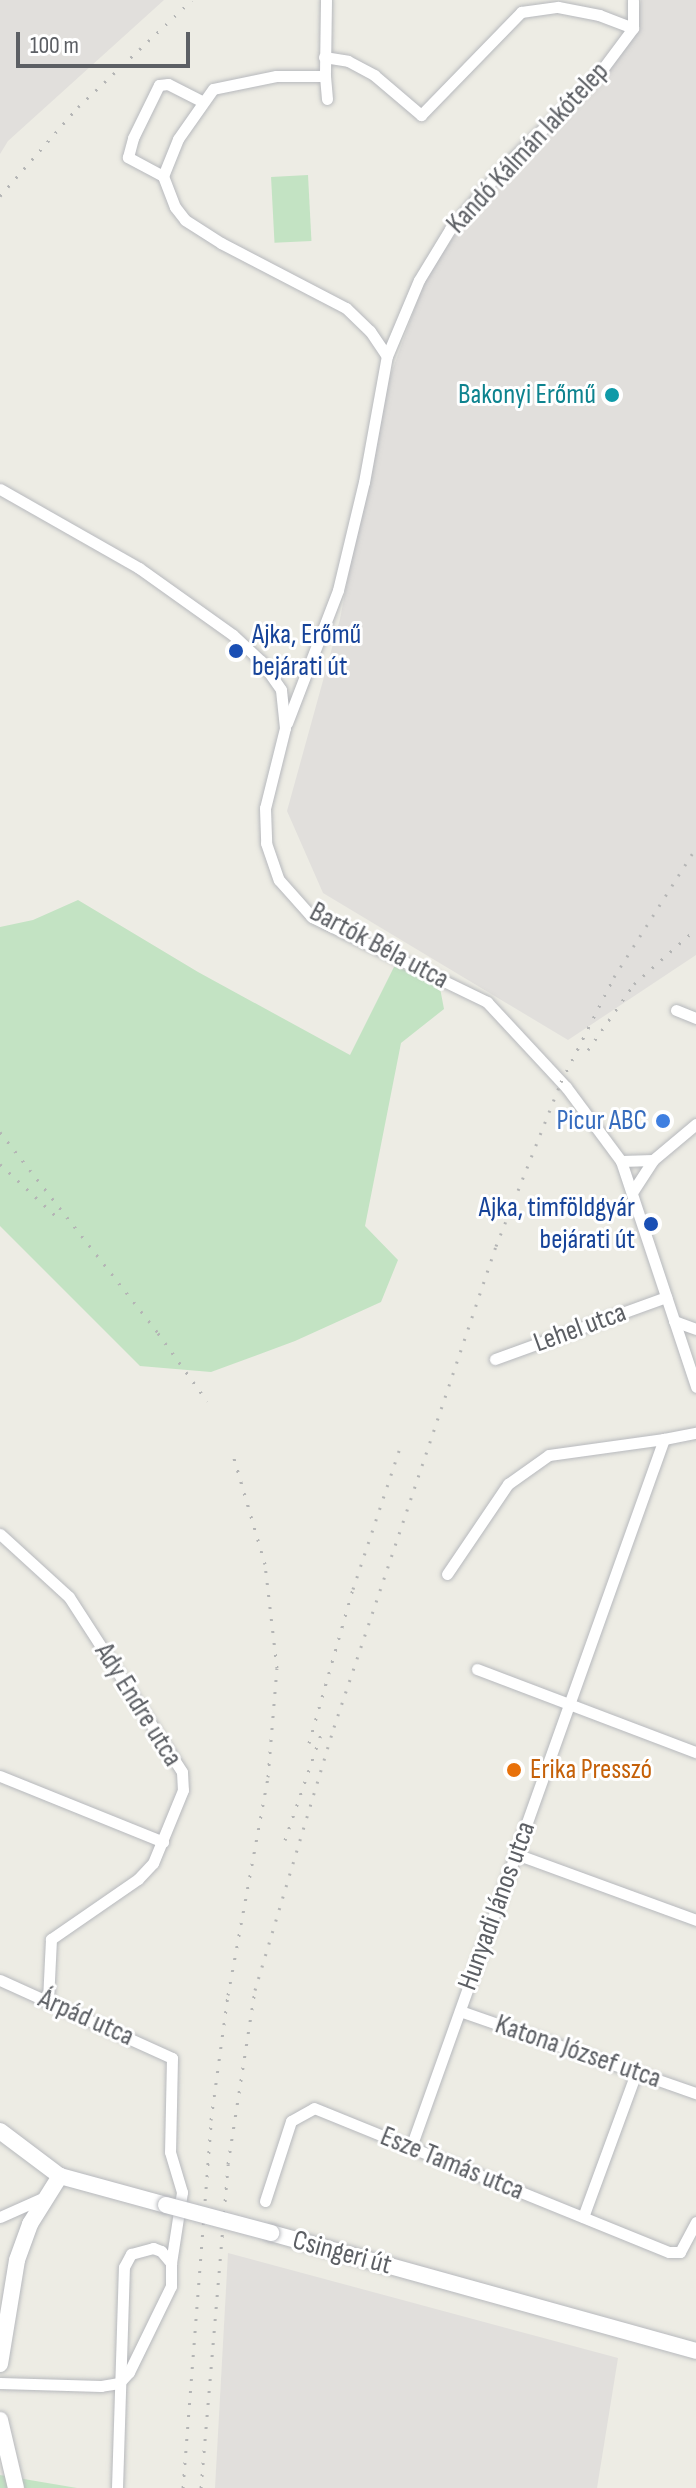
<!DOCTYPE html>
<meta charset="utf-8">
<style>
body{margin:0}
#map{position:relative;width:696px;height:2488px;overflow:hidden;background:#edece4;font-family:"Sofia Sans Condensed",sans-serif}
div>[style]{position:absolute}
[style*='--x']{left:calc(var(--x)*1px);top:calc(var(--y)*1px);width:calc(var(--w)*1px);rotate:calc(var(--a)*1deg)}
.industrial>*{inset:0;background:#e1dfdc}
.green>*{inset:0;background:#c3e3c3;transform-origin:0 0}
.roads{filter:drop-shadow(0 0 2px #b7b9bd) drop-shadow(0 0 2px #b7b9bd)}
.minor>*{height:11px;margin:-5.5px;padding:0 5.5px;transform-origin:5.5px;border-radius:5.5px;background:#fff}
.secondary>*{height:16px;margin:-8px;padding:0 8px;transform-origin:8px;border-radius:8px;background:#fff}
.rail>*{height:3px;margin-top:-1.5px;transform-origin:0;background:repeating-linear-gradient(90deg,#b4b5b5 0 2px,transparent 0 12px)}
.bridges{filter:drop-shadow(0 0 2px #b8babf) drop-shadow(0 0 2px #b8babf)}
.secondary-bridge>*{height:16px;margin:-8px;padding:0 8px;transform-origin:8px;border-radius:8px;background:#fff}
.dots>*{width:22px;height:22px;translate:-50% -50%;box-sizing:border-box;border:4px solid #fff;border-radius:50%}
span{translate:-50% -50%;white-space:nowrap;text-align:center;line-height:1.15;-webkit-text-stroke:6px #fff;paint-order:stroke}
.street-label{font-size:28px;color:#5c5f64}
.culture-label{font-size:28px;color:#0d838f}
.right{translate:-100% -50%;text-align:right}
.transit-label{font-size:28px;color:#164399}
.left{translate:0 -50%;text-align:left}
.shop-label{font-size:28px;color:#366cbe}
.food-label{font-size:28px;color:#c56008}
.scale{position:absolute;left:16px;top:32px;width:174px;height:36px;box-sizing:border-box;border:4px solid #5c5f64;border-top:0;padding-left:10px;font-size:24px;line-height:28px;white-space:nowrap;color:#5c5f64;-webkit-text-stroke:6px #fff;paint-order:stroke}
</style>
<div id="map">
<div class="industrial">
<i style="clip-path:polygon(0 0,164px 0,8px 141px,0 154px)"></i>
<i style="clip-path:polygon(641px 0,696px 0,696px 955px,568px 1040px,323px 893px,287px 811px,340px 619px,382px 399px,426px 277px,486px 190px,582px 95px,635px 35px)"></i>
<i style="clip-path:polygon(228px 2253px,618px 2358px,597px 2488px,215px 2488px)"></i>
</div>
<div class="green">
<i style="left:308px;top:175px;width:66px;height:37px;rotate:87deg"></i>
<i style="clip-path:polygon(78px 900px,198px 972px,350px 1055px,395px 965px,440px 988px,444px 1009px,401px 1043px,365px 1226px,398px 1260px,381px 1302px,295px 1341px,211px 1372px,140px 1366px,0 1226px,0 927px,33px 920px)"></i>
<i style="clip-path:polygon(0 2475px,77px 2488px,0 2488px)"></i>
</div>
<div class="roads">
<div class="minor">
<i style="--x:326;--y:0;--w:76;--a:90.8"></i>
<i style="--x:325;--y:76;--w:49;--a:180"></i>
<i style="--x:276;--y:76;--w:64;--a:168.3"></i>
<i style="--x:213;--y:89;--w:61;--a:125"></i>
<i style="--x:178;--y:139;--w:40;--a:112"></i>
<i style="--x:163;--y:176;--w:33;--a:69"></i>
<i style="--x:175;--y:207;--w:16;--a:52"></i>
<i style="--x:185;--y:220;--w:43;--a:32.6"></i>
<i style="--x:221;--y:243;--w:141;--a:27.5"></i>
<i style="--x:346;--y:308;--w:33;--a:44"></i>
<i style="--x:370;--y:331;--w:30;--a:56"></i>
<i style="--x:324;--y:57;--w:24;--a:9"></i>
<i style="--x:348;--y:61;--w:30;--a:28"></i>
<i style="--x:374;--y:75;--w:62;--a:40.4"></i>
<i style="--x:421;--y:115;--w:144;--a:-45.8"></i>
<i style="--x:521;--y:12;--w:37;--a:-8"></i>
<i style="--x:558;--y:7;--w:42;--a:11"></i>
<i style="--x:599;--y:15;--w:36;--a:21"></i>
<i style="--x:325;--y:76;--w:23;--a:85"></i>
<i style="--x:163;--y:176;--w:40;--a:-152"></i>
<i style="--x:128;--y:157;--w:20;--a:-75"></i>
<i style="--x:133;--y:138;--w:59;--a:-63.9"></i>
<i style="--x:159;--y:85;--w:9;--a:-6"></i>
<i style="--x:168;--y:84;--w:38;--a:27"></i>
<i style="--x:0;--y:489;--w:160;--a:29.6"></i>
<i style="--x:139;--y:568;--w:115;--a:35.5"></i>
<i style="--x:233;--y:635;--w:38;--a:43"></i>
<i style="--x:261;--y:661;--w:35;--a:55"></i>
<i style="--x:281;--y:690;--w:38;--a:84"></i>
<i style="--x:285;--y:728;--w:82;--a:104"></i>
<i style="--x:265;--y:808;--w:35;--a:88"></i>
<i style="--x:266;--y:843;--w:39;--a:71"></i>
<i style="--x:279;--y:880;--w:50;--a:48.3"></i>
<i style="--x:312;--y:917;--w:195;--a:25.9"></i>
<i style="--x:487;--y:1002;--w:116;--a:47.1"></i>
<i style="--x:566;--y:1087;--w:92;--a:53.4"></i>
<i style="--x:621;--y:1161;--w:238;--a:71.6"></i>
<i style="--x:287;--y:723;--w:142;--a:-69"></i>
<i style="--x:338;--y:590;--w:111;--a:-76.5"></i>
<i style="--x:364;--y:482;--w:128;--a:-79.7"></i>
<i style="--x:387;--y:356;--w:82;--a:-67.2"></i>
<i style="--x:419;--y:280;--w:60;--a:-58.7"></i>
<i style="--x:450;--y:229;--w:79;--a:-49.1"></i>
<i style="--x:502;--y:169;--w:134;--a:-44.4"></i>
<i style="--x:598;--y:75;--w:59;--a:-53.3"></i>
<i style="--x:633;--y:28;--w:28;--a:-90"></i>
<i style="--x:676;--y:1010;--w:22;--a:22"></i>
<i style="--x:621;--y:1161;--w:32;--a:-2"></i>
<i style="--x:653;--y:1160;--w:56;--a:-39.9"></i>
<i style="--x:633;--y:1191;--w:37;--a:-57"></i>
<i style="--x:674;--y:1321;--w:23;--a:20"></i>
<i style="--x:495;--y:1359;--w:182;--a:-19.9"></i>
<i style="--x:0;--y:1534;--w:93;--a:42.4"></i>
<i style="--x:69;--y:1597;--w:208;--a:57.1"></i>
<i style="--x:182;--y:1772;--w:18;--a:87"></i>
<i style="--x:183;--y:1790;--w:79;--a:112.3"></i>
<i style="--x:153;--y:1863;--w:22;--a:133"></i>
<i style="--x:138;--y:1879;--w:106;--a:145.4"></i>
<i style="--x:51;--y:1939;--w:62;--a:92.8"></i>
<i style="--x:447;--y:1574;--w:109;--a:-55.9"></i>
<i style="--x:508;--y:1484;--w:50;--a:-35.3"></i>
<i style="--x:549;--y:1455;--w:116;--a:-7.9"></i>
<i style="--x:477;--y:1669;--w:234;--a:20.8"></i>
<i style="--x:0;--y:1776;--w:176;--a:22"></i>
<i style="--x:516;--y:1854;--w:192;--a:20.1"></i>
<i style="--x:0;--y:1980;--w:189;--a:24.4"></i>
<i style="--x:172;--y:2058;--w:94;--a:91.2"></i>
<i style="--x:170;--y:2152;--w:42;--a:73.3"></i>
<i style="--x:182;--y:2192;--w:72;--a:98.8"></i>
<i style="--x:171;--y:2263;--w:23;--a:90"></i>
<i style="--x:171;--y:2286;--w:96;--a:116"></i>
<i style="--x:129;--y:2372;--w:15;--a:132"></i>
<i style="--x:119;--y:2383;--w:18;--a:171"></i>
<i style="--x:101;--y:2386;--w:101;--a:-178.3"></i>
<i style="--x:460;--y:2011;--w:250;--a:19.2"></i>
<i style="--x:411;--y:2147;--w:752;--a:-70.34"></i>
<i style="--x:664;--y:1439;--w:33;--a:-11"></i>
<i style="--x:265;--y:2201;--w:84;--a:-72"></i>
<i style="--x:291;--y:2121;--w:26;--a:-29"></i>
<i style="--x:314;--y:2108;--w:383;--a:22.1"></i>
<i style="--x:669;--y:2252;--w:11;--a:0"></i>
<i style="--x:680;--y:2252;--w:34;--a:-62"></i>
<i style="--x:0;--y:2217;--w:49;--a:-24"></i>
<i style="--x:583;--y:2217;--w:153;--a:-69.8"></i>
<i style="--x:117;--y:2488;--w:221;--a:-88.2"></i>
<i style="--x:124;--y:2267;--w:15;--a:-62"></i>
<i style="--x:131;--y:2254;--w:23;--a:-15"></i>
<i style="--x:153;--y:2248;--w:9;--a:21"></i>
<i style="--x:161;--y:2251;--w:16;--a:50"></i>
</div>
<div class="secondary">
<i style="--x:0;--y:2131;--w:75;--a:36.9"></i>
<i style="--x:60;--y:2176;--w:110;--a:15.3"></i>
<i style="--x:271;--y:2233;--w:441;--a:15.5"></i>
<i style="--x:0;--y:2364;--w:105;--a:-80.7"></i>
<i style="--x:17;--y:2260;--w:38;--a:-70"></i>
<i style="--x:30;--y:2224;--w:57;--a:-58"></i>
<i style="--x:0;--y:2420;--w:70;--a:76.8"></i>
</div>
</div>
<div class="rail">
<i style="--x:0;--y:196;--w:118;--a:-48.8"></i>
<i style="--x:78;--y:107;--w:156;--a:-43.2"></i>
<i style="--x:588;--y:1050;--w:80;--a:-55.1"></i>
<i style="--x:634;--y:984;--w:83;--a:-41.6"></i>
<i style="--x:0;--y:1132;--w:256;--a:51.8"></i>
<i style="--x:158;--y:1333;--w:84;--a:54.2"></i>
<i style="--x:0;--y:1164;--w:78;--a:42.9"></i>
<i style="--x:309;--y:1743;--w:160;--a:-74.1"></i>
<i style="--x:353;--y:1589;--w:152;--a:-71.6"></i>
<i style="--x:285;--y:1840;--w:112;--a:-71.2"></i>
<i style="--x:183;--y:2488;--w:369;--a:-85.6"></i>
<i style="--x:211;--y:2120;--w:126;--a:-82.3"></i>
<i style="--x:228;--y:1995;--w:222;--a:-79.6"></i>
<i style="--x:268;--y:1777;--w:109;--a:-85.3"></i>
<i style="--x:277;--y:1668;--w:105;--a:-96.6"></i>
<i style="--x:265;--y:1564;--w:118;--a:-106.3"></i>
<i style="--x:201;--y:2488;--w:325;--a:-85.2"></i>
<i style="--x:228;--y:2164;--w:176;--a:-81.2"></i>
<i style="--x:255;--y:1990;--w:275;--a:-73.3"></i>
<i style="--x:334;--y:1727;--w:508;--a:-71.39"></i>
<i style="--x:496;--y:1246;--w:176;--a:-68.4"></i>
<i style="--x:561;--y:1082;--w:118;--a:-63.2"></i>
<i style="--x:614;--y:977;--w:153;--a:-57.6"></i>
</div>
<div class="bridges">
<div class="secondary-bridge">
<i style="--x:166;--y:2205;--w:109;--a:14.9"></i>
</div>
</div>
<div class="dots">
<i style="left:612px;top:395px;background:#0f9aa8"></i>
<i style="left:236px;top:651px;background:#1a4fb4"></i>
<i style="left:663px;top:1121px;background:#3f7fe0"></i>
<i style="left:651px;top:1224px;background:#1a4fb4"></i>
<i style="left:514px;top:1770px;background:#e8710a"></i>
</div>
<div class="street-label">
<span style="left:528px;top:148px;rotate:-47deg">Kandó Kálmán lakótelep</span>
<span style="left:379px;top:946px;rotate:28deg">Bartók Béla utca</span>
<span style="left:580px;top:1328px;rotate:-20deg">Lehel utca</span>
<span style="left:138px;top:1705px;rotate:58deg">Ady Endre utca</span>
<span style="left:497px;top:1906px;rotate:-70deg">Hunyadi János utca</span>
<span style="left:86px;top:2018px;rotate:24deg">Árpád utca</span>
<span style="left:578px;top:2052px;rotate:19deg">Katona József utca</span>
<span style="left:452px;top:2164px;rotate:22deg">Esze Tamás utca</span>
<span style="left:342px;top:2253px;rotate:15deg">Csingeri út</span>
</div>
<div class="culture-label">
<span class="right" style="left:596px;top:395px">Bakonyi Erőmű</span>
</div>
<div class="transit-label">
<span class="left" style="left:252px;top:651px">Ajka, Erőmű<br>bejárati út</span>
<span class="right" style="left:635px;top:1224px">Ajka, timföldgyár<br>bejárati út</span>
</div>
<div class="shop-label">
<span class="right" style="left:647px;top:1121px">Picur ABC</span>
</div>
<div class="food-label">
<span class="left" style="left:530px;top:1770px">Erika Presszó</span>
</div>
<div class="scale">100 m</div>
</div>
